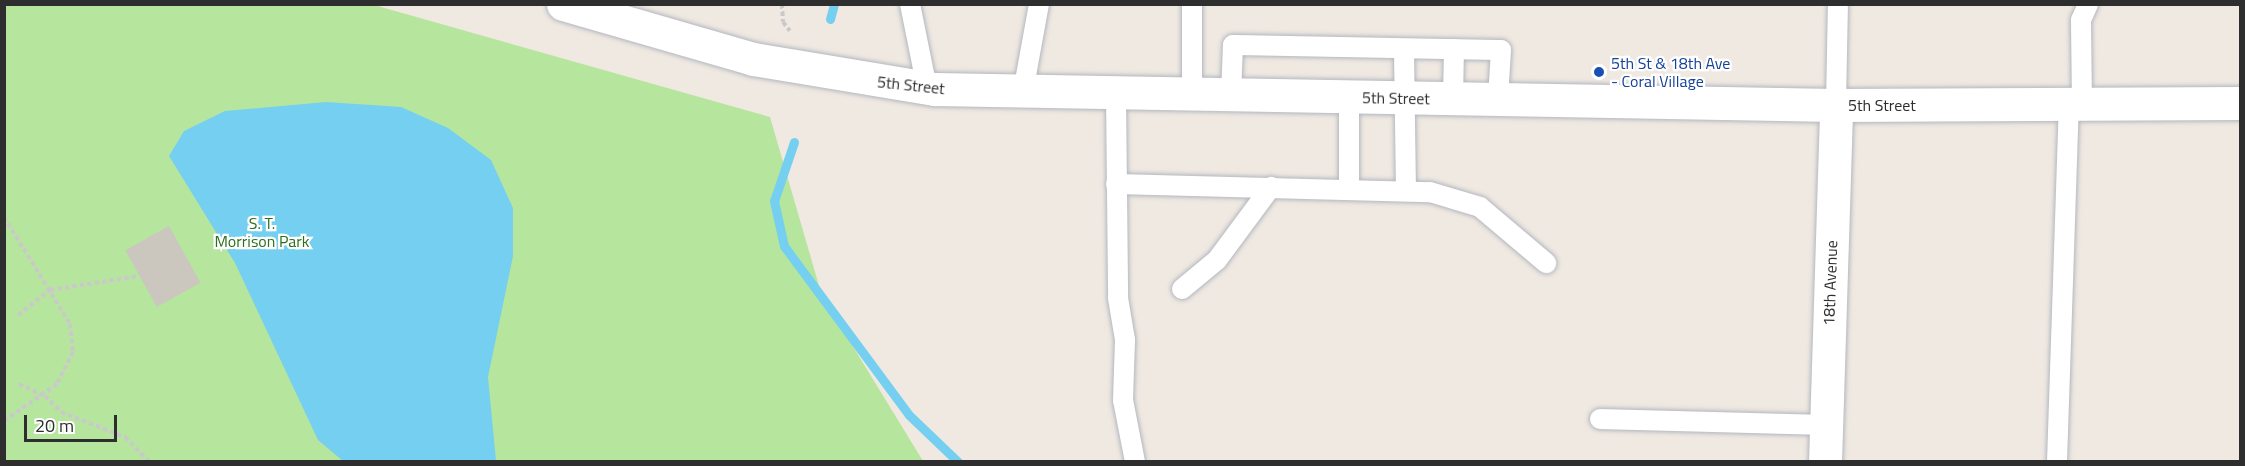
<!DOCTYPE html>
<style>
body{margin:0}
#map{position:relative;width:2245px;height:466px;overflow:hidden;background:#efe9e1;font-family:"Titillium Web",sans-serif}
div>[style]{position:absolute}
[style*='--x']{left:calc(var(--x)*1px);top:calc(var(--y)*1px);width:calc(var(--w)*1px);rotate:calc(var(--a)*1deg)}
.green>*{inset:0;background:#b6e59e}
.water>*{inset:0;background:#75cff0}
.stream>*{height:9px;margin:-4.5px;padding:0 4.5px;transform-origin:4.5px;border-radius:4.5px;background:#75cff0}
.building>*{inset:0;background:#cbc7bf;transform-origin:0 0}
.path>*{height:4px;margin-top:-2px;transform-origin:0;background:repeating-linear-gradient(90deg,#c9c9c9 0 4.5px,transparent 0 7.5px)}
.roads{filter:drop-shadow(0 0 2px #b4b7c1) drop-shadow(0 0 2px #b4b7c1)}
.lane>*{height:20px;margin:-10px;padding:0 10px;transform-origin:10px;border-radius:10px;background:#fff}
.street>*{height:33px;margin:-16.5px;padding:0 16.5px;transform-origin:16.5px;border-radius:16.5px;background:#fff}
.secondary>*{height:33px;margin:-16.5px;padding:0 16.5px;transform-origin:16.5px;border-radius:16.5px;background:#fff}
.dots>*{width:16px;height:16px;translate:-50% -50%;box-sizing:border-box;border:3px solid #fff;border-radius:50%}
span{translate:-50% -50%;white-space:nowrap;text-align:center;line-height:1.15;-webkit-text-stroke:4.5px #fff;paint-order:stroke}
.transit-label{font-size:16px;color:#164399}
.left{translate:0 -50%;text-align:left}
.street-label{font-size:16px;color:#2e2e2e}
.park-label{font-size:16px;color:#2c6e1b}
.frame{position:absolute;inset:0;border:6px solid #2e2e2e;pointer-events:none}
.scale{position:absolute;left:24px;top:415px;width:93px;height:27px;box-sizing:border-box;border:3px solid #2e2e2e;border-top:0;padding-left:8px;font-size:18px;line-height:21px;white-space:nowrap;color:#2e2e2e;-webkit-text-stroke:4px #fff;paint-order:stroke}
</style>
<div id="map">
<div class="green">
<i style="clip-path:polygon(4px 5px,374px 5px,770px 117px,822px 296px,923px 461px,5px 461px)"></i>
</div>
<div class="water">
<i style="clip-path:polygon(326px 102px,401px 107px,448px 128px,491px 160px,513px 208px,513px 256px,488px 377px,496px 461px,343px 461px,318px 440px,235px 263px,169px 156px,184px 131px,225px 111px)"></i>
</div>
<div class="stream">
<i style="--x:830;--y:19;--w:16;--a:-75"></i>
<i style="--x:794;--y:142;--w:62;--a:108.7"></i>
<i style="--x:774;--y:201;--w:46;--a:77.5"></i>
<i style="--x:784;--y:246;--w:210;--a:53.5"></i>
<i style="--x:909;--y:415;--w:68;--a:43.8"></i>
</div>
<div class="building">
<i style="left:169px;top:226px;width:65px;height:50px;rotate:61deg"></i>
</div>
<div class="path">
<i style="--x:782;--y:4;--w:18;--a:87"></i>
<i style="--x:783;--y:22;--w:11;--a:52"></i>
<i style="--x:4;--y:217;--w:126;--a:58.3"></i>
<i style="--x:70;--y:324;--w:28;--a:84"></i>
<i style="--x:73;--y:352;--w:36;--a:117"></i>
<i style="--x:57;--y:384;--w:65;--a:145.1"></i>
<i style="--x:18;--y:315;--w:41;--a:-38"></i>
<i style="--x:50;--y:290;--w:90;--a:-8.9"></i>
<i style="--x:19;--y:384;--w:29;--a:25"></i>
<i style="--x:45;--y:396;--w:23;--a:45"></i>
<i style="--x:61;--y:412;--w:69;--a:21.3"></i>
<i style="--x:125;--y:437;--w:35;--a:46"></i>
</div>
<div class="roads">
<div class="lane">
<i style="--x:910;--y:4;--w:86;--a:78.6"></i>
<i style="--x:1192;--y:4;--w:90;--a:90"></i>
<i style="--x:1404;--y:50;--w:140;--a:89.2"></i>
<i style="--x:1023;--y:92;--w:89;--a:-79.7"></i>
<i style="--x:1116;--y:94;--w:204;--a:89.4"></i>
<i style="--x:1118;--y:298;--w:43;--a:80.5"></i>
<i style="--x:1125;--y:340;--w:60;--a:91.9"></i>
<i style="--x:1123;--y:400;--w:63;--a:79"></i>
<i style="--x:1231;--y:96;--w:51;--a:-87.8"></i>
<i style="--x:1233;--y:45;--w:268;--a:1.1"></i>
<i style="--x:1501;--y:50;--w:49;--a:93.5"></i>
<i style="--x:1349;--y:97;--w:93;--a:90"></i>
<i style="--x:1453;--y:99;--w:50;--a:-88.9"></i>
<i style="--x:2082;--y:104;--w:84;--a:-90.7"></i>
<i style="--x:2081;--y:20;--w:17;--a:-66"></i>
<i style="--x:1836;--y:105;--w:101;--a:-88.9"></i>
<i style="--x:1116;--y:184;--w:314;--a:1.5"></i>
<i style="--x:1430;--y:192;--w:52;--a:16.7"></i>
<i style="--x:1480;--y:207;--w:87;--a:40.3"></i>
<i style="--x:1182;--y:289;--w:45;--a:-39.6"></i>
<i style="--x:1217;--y:260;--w:91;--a:-53.5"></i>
<i style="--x:1600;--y:419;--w:226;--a:1.5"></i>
<i style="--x:2057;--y:462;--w:358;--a:-88.1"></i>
</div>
<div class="street">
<i style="--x:1825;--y:462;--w:357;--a:-88.2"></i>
</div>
<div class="secondary">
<i style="--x:563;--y:4;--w:198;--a:16.1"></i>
<i style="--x:753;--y:59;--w:184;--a:9.4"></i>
<i style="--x:935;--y:89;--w:901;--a:1.02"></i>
<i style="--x:1836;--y:105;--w:404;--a:-0.3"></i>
</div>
</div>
<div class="dots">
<i style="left:1599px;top:72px;background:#1a4fb4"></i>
</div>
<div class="transit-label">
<span class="left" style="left:1611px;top:72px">5th St &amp; 18th Ave<br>- Coral Village</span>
</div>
<div class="street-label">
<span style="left:911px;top:85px;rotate:6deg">5th Street</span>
<span style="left:1396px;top:98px;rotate:1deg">5th Street</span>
<span style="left:1882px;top:105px">5th Street</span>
<span style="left:1830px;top:283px;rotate:-88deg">18th Avenue</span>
</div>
<div class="park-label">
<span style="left:262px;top:232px">S. T.<br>Morrison Park</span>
</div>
<div class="frame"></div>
<div class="scale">20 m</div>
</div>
